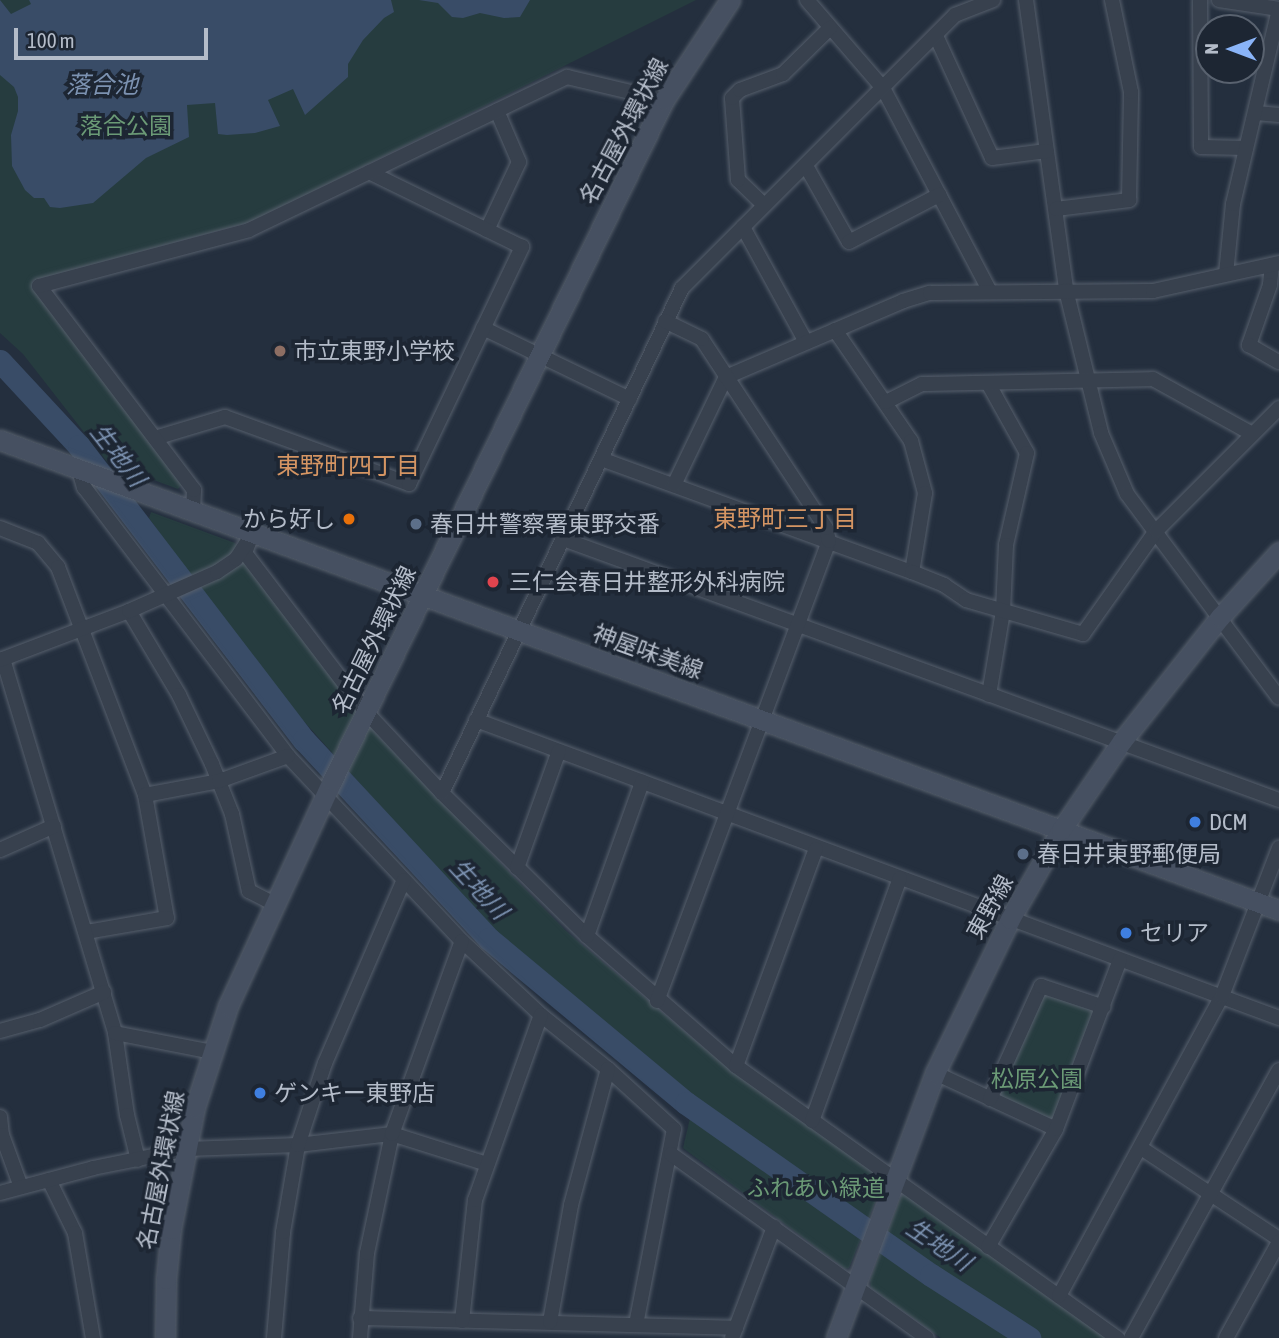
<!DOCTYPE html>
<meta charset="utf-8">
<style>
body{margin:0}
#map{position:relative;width:1279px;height:1338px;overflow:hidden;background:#242f3e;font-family:"Asap Condensed","Noto Sans JP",sans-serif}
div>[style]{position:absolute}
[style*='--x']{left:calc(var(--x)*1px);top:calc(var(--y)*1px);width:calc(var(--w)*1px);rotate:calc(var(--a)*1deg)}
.green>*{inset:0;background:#263c3f}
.water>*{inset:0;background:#394c67}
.river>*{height:23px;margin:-11.5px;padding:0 11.5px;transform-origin:11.5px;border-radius:11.5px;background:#394c67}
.roads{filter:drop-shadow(0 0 2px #565f6c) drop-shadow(0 0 2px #565f6c)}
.street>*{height:14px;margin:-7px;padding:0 7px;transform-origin:7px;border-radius:7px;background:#38414e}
.secondary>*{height:19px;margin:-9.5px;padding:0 9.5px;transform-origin:9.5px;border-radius:9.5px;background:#465061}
.dots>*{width:19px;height:19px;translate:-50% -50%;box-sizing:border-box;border:4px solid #1d2633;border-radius:50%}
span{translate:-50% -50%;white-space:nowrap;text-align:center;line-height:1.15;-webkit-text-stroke:7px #1d2633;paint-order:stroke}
.park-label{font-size:23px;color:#6b9a76}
.street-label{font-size:23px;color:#b4bcc9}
.poi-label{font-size:23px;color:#b4bcc9}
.left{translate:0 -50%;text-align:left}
.right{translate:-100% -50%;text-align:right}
.water-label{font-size:24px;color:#7c92b1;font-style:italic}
.neighbourhood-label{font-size:24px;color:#d59563}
.north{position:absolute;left:1195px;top:14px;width:70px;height:70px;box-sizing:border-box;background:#1d2633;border:2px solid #59626f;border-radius:50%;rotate:270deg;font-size:19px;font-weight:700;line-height:28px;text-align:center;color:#b4bcc9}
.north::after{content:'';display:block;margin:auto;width:24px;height:32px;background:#8ab4f8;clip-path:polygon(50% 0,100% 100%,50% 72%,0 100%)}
.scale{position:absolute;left:14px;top:28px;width:194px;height:32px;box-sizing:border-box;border:4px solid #b4bcc9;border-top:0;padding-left:9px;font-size:21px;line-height:24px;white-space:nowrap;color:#b4bcc9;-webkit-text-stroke:5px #1d2633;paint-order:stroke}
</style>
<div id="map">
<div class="green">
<i style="clip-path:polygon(0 0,696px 0,254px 221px,32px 281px,183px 483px,178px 489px,108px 463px,23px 354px,0 333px)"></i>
<i style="clip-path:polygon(151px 512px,235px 543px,248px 567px,376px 734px,565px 930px,709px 1052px,882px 1177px,883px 1183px,849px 1268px,845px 1269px,683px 1148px,695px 1097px,528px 962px,462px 897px,291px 707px,213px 608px,149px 518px)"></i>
<i style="clip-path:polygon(1047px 992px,1093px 1009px,1095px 1014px,1056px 1119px,1050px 1121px,999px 1096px,997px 1090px,1042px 995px)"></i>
<i style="clip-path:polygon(906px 1195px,1107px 1338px,941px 1338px,871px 1288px,870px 1280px,901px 1196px)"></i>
</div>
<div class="water">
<i style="clip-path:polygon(0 0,11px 14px,31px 4px,29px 0,391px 0,394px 12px,384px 18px,363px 40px,348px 64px,348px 77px,305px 115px,293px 89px,268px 100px,280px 126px,255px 133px,227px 135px,218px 134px,215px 103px,187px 105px,189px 137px,146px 158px,93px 203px,60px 208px,50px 207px,44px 198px,34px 198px,25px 190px,12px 166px,11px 135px,18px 111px,18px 97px,14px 87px,0 75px)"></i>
<i style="clip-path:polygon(419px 0,530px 0,520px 17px,504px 18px,480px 13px,463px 18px,452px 17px,438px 3px)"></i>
</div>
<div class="river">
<i style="--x:0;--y:361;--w:116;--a:47.1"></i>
<i style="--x:79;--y:446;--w:370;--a:52.6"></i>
<i style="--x:304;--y:740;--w:272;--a:47.1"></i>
<i style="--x:489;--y:939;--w:256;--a:39.8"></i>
<i style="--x:686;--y:1103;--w:299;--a:35.1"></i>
<i style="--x:931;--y:1275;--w:117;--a:32.7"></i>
</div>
<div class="roads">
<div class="street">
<i style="--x:807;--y:0;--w:116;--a:49.2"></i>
<i style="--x:883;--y:88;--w:228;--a:62.3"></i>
<i style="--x:1026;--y:0;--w:293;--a:82.1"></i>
<i style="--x:1066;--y:290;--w:147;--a:76.2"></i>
<i style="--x:1101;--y:433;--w:66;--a:66.9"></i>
<i style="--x:1127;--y:494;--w:254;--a:53.3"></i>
<i style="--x:1200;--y:0;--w:147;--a:89.6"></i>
<i style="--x:1201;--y:147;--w:45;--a:1.3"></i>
<i style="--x:1219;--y:0;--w:61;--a:8.5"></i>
<i style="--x:936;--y:36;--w:134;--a:65.3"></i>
<i style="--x:992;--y:158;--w:55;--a:-7.3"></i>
<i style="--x:1256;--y:113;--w:23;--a:5"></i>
<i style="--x:806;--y:166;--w:87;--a:60.5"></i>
<i style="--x:849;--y:242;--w:102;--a:-27.6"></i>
<i style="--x:764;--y:205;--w:36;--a:-136"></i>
<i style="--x:738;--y:180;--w:82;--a:-94.2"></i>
<i style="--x:732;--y:98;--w:11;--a:-45"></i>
<i style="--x:740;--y:90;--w:46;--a:-20.4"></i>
<i style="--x:783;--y:74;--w:66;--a:-44.4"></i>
<i style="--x:1056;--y:209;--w:74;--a:-7"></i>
<i style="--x:1129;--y:200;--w:108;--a:-88.9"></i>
<i style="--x:1131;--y:92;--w:94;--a:-101.7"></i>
<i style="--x:743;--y:227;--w:131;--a:61.3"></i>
<i style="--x:487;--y:230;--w:75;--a:-64.8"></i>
<i style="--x:519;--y:162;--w:56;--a:-113.3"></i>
<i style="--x:1272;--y:265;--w:20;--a:96"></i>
<i style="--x:1270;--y:285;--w:64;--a:109.3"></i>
<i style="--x:1249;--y:345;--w:34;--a:30"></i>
<i style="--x:1226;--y:274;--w:70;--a:-84.3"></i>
<i style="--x:1233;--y:204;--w:199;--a:-76.7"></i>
<i style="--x:483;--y:328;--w:163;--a:25.8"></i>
<i style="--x:835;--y:330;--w:135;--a:55.6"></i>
<i style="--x:911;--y:441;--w:54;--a:74.9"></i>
<i style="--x:925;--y:493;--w:80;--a:99.3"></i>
<i style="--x:988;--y:383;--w:80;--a:60.9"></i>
<i style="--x:1027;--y:453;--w:94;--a:102.9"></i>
<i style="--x:1006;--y:545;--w:66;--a:92.6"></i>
<i style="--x:1003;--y:611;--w:85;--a:99.5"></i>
<i style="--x:886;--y:402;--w:40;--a:-26.6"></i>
<i style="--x:922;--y:384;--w:231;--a:-1.2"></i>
<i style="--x:1153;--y:379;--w:112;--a:28.9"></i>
<i style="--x:155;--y:438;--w:73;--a:-16.7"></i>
<i style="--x:225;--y:417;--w:196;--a:20"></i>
<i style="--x:409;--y:484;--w:263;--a:-64.5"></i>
<i style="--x:522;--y:247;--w:170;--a:-153.9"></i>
<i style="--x:601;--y:459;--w:331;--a:20"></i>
<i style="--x:912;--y:572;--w:35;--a:22"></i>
<i style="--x:944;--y:585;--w:27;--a:34"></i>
<i style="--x:966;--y:600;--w:122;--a:16.2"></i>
<i style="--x:1083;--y:634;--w:126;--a:-54.7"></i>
<i style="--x:1156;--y:531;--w:174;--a:-45"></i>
<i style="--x:79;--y:470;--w:18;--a:74"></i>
<i style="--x:84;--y:487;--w:338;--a:52.8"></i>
<i style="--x:288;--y:756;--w:254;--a:46.8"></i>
<i style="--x:462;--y:941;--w:108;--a:43.1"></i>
<i style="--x:541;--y:1015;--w:86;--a:38.9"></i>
<i style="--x:608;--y:1069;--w:89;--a:42.3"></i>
<i style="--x:674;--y:1129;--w:199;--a:101"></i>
<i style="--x:674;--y:485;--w:120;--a:-64.3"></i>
<i style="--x:726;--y:377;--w:193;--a:-23.2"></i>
<i style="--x:903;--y:301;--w:28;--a:-17"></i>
<i style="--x:930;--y:293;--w:223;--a:-0.5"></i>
<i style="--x:1153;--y:291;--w:129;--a:-12.5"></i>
<i style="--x:193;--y:510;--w:20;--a:-87"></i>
<i style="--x:194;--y:490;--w:256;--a:-127.2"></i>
<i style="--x:39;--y:286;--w:217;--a:-14.9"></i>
<i style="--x:249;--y:230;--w:353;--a:-25.7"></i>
<i style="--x:567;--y:77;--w:100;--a:13.3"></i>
<i style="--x:0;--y:528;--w:41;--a:21.5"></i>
<i style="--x:38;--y:543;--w:31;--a:50"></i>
<i style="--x:58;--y:567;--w:244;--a:69.1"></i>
<i style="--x:145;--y:795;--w:125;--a:79.9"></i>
<i style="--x:167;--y:918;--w:81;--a:170.1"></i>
<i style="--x:253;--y:532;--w:22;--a:111"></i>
<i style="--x:245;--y:553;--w:201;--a:52.7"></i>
<i style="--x:367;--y:713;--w:110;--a:46.8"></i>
<i style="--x:442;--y:793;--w:204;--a:44.6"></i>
<i style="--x:587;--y:936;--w:198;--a:41.1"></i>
<i style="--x:736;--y:1066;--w:469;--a:35.5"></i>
<i style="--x:563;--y:539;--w:762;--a:20.03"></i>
<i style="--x:129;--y:611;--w:98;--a:59.2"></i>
<i style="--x:179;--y:695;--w:76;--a:64.4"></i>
<i style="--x:212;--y:764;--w:54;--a:68.2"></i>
<i style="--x:232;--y:814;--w:79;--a:77.6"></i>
<i style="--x:249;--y:891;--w:28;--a:27"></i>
<i style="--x:3;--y:659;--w:390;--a:73.3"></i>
<i style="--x:115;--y:1033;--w:83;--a:81.7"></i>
<i style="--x:127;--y:1115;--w:46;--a:76.3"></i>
<i style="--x:0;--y:660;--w:138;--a:-20.8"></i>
<i style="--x:129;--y:611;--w:96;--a:-23.9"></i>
<i style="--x:217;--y:572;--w:23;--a:-34"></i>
<i style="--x:236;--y:559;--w:20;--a:-57"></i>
<i style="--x:476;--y:720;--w:857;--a:20.36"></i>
<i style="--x:442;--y:793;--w:559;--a:-64.58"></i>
<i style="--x:682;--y:288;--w:386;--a:-45"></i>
<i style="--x:955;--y:15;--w:41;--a:-21.5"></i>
<i style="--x:145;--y:795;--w:75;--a:-10.7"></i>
<i style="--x:219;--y:781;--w:73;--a:-19.9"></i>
<i style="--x:0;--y:850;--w:59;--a:-24"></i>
<i style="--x:517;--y:868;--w:124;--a:-70.3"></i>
<i style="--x:587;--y:936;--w:164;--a:-70.3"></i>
<i style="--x:657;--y:1001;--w:491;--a:-69.5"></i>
<i style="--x:829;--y:541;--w:13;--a:-103"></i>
<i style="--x:826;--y:528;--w:226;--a:-123.3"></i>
<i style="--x:702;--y:339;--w:41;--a:-154.1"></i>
<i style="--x:0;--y:1031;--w:41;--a:-15.4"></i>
<i style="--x:40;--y:1020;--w:70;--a:-23.6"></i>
<i style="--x:115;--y:1033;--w:100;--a:11"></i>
<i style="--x:736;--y:1066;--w:231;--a:-69.8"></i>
<i style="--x:935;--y:1073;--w:133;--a:24.8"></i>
<i style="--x:990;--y:1099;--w:124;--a:-65.7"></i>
<i style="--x:1041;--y:986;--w:66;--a:18.4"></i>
<i style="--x:0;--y:1117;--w:18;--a:84"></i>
<i style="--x:2;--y:1135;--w:55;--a:69.9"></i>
<i style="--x:812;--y:1121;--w:258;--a:-70.1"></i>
<i style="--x:1141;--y:1148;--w:165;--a:33.4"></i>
<i style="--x:671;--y:1154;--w:315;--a:35.7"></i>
<i style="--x:49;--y:1180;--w:59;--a:63.9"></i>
<i style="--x:75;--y:1233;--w:107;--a:80.3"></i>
<i style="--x:0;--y:1193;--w:96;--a:-15"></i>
<i style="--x:93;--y:1168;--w:96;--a:-11.4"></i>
<i style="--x:187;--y:1149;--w:111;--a:-2.1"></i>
<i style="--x:298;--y:1145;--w:95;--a:-6.7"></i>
<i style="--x:392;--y:1134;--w:100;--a:17.5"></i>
<i style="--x:988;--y:1247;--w:136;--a:-60"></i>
<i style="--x:1056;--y:1129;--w:181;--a:-69.3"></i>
<i style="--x:1059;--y:1296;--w:341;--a:-61.5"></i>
<i style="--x:1222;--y:996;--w:159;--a:-68.9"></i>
<i style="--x:360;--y:1318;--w:376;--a:1.5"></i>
<i style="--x:462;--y:1321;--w:122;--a:-83.9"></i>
<i style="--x:475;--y:1200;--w:196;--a:-70.4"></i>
<i style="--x:550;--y:1322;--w:119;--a:-79.8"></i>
<i style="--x:571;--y:1205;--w:141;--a:-74.8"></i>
<i style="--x:274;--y:1338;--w:106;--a:-85.1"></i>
<i style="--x:283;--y:1232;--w:88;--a:-80.2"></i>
<i style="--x:298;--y:1145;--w:86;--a:-71.8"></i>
<i style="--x:325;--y:1063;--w:199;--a:-66.7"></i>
<i style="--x:360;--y:1338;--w:85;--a:-85.3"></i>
<i style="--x:367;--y:1253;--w:122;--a:-78.1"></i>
<i style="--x:392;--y:1134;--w:205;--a:-70.1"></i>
<i style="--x:732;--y:1338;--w:119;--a:-69.3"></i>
<i style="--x:1131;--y:1338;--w:306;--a:-61.1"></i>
<i style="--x:1226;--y:1338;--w:110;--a:-61.1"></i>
</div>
<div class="secondary">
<i style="--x:0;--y:440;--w:1363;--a:20.18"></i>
<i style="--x:165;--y:1338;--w:59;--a:-89"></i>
<i style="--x:166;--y:1279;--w:50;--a:-84.3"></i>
<i style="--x:171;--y:1229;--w:124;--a:-78.9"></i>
<i style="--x:195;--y:1107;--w:106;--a:-71.9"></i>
<i style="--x:228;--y:1006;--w:248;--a:-65.2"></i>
<i style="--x:332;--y:781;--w:758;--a:-64.01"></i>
<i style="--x:664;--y:100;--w:120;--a:-56.6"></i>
<i style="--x:836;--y:1338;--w:283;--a:-69.5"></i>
<i style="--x:935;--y:1073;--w:171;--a:-64"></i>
<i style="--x:1010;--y:919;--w:103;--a:-60.2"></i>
<i style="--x:1061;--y:830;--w:108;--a:-55.6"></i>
<i style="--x:1122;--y:741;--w:158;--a:-51.7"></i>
<i style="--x:1220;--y:617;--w:88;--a:-47.8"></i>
</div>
</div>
<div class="dots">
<i style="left:280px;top:351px;background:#8d6e63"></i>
<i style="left:349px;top:519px;background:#e8710a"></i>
<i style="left:416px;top:524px;background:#5c6f8a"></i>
<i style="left:493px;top:582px;background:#e0444e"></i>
<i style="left:1195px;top:822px;background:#3f7fe0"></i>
<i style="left:1023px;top:854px;background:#5c6f8a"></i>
<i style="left:1126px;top:933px;background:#3f7fe0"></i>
<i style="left:260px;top:1093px;background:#3f7fe0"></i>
</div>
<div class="park-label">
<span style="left:126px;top:126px">落合公園</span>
<span style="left:1037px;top:1079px">松原公園</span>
<span style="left:816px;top:1188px">ふれあい緑道</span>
</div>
<div class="street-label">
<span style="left:624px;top:131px;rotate:-62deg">名古屋外環状線</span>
<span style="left:374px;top:640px;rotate:-64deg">名古屋外環状線</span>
<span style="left:648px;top:652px;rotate:20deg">神屋味美線</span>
<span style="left:990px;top:907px;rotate:-61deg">東野線</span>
<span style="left:161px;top:1170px;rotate:-79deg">名古屋外環状線</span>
</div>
<div class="poi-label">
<span class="left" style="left:294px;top:351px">市立東野小学校</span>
<span class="right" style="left:335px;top:519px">から好し</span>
<span class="left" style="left:430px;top:524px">春日井警察署東野交番</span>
<span class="left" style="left:509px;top:582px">三仁会春日井整形外科病院</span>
<span class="left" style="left:1209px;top:822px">DCM</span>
<span class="left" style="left:1037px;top:854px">春日井東野郵便局</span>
<span class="left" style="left:1140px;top:933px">セリア</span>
<span class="left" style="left:274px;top:1093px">ゲンキー東野店</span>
</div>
<div class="water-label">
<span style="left:102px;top:85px">落合池</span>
<span style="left:118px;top:455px;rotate:52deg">生地川</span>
<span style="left:479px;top:889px;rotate:47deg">生地川</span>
<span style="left:939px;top:1245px;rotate:34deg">生地川</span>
</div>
<div class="neighbourhood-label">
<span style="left:348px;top:466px">東野町四丁目</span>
<span style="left:785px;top:519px">東野町三丁目</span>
</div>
<div class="north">N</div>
<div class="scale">100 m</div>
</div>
